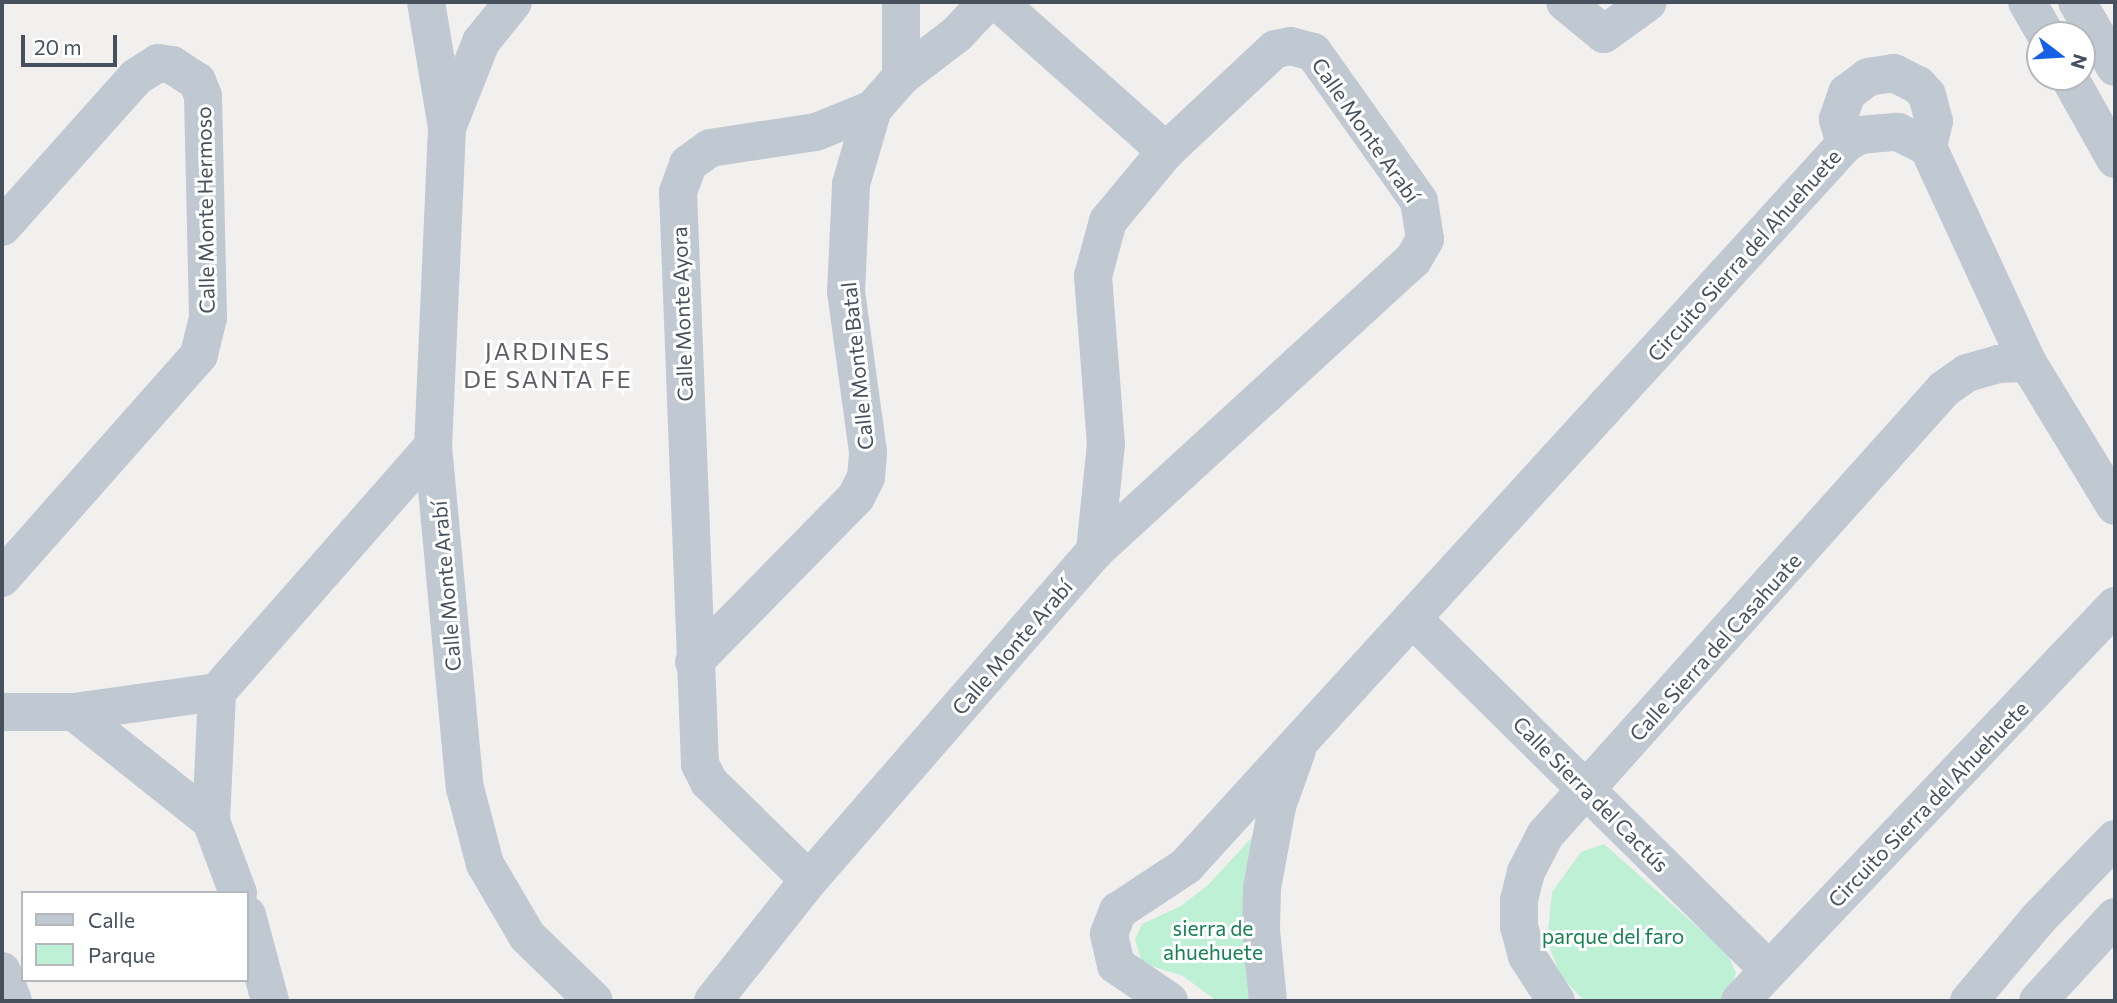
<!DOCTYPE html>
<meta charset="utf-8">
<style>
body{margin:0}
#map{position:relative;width:2117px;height:1003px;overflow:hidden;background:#f2f0ef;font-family:Commissioner,sans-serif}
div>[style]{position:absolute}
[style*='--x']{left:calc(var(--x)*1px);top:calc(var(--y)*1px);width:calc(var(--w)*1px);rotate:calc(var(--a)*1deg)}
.green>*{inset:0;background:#bef0d5}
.minor>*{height:38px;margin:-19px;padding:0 19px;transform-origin:19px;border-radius:19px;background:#c0c9d2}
.tertiary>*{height:38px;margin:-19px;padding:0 19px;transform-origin:19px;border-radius:19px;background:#c0c9d2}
span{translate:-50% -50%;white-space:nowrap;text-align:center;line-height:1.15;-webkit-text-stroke:6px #fff;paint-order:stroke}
.street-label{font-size:21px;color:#47515d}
.park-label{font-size:21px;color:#168154}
.quarter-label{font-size:24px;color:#5c5f65;letter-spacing:2px}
.frame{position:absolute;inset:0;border:4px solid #47515d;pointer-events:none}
.legend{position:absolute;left:21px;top:891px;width:228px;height:91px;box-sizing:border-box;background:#fff;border:2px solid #b5b9be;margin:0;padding:9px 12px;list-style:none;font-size:21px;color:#47515d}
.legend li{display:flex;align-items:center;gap:14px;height:35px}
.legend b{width:35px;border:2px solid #b5b9be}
.north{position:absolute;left:2026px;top:21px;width:70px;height:70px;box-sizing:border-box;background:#fff;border:2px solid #b5b9be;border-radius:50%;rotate:107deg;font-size:19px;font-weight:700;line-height:28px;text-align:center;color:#47515d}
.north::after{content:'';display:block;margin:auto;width:24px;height:32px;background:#1660e5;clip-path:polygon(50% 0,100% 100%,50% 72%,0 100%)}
.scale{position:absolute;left:21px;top:35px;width:96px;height:32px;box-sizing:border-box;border:4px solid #47515d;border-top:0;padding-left:9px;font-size:21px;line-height:24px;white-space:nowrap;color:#47515d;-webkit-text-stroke:5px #fff;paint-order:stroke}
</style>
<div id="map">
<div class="green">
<i style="clip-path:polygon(1270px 818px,1263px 1001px,1217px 1001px,1183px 976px,1142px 963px,1135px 939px,1142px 924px,1181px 906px,1208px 885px)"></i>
<i style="clip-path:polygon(1604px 844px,1727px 953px,1736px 973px,1726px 1001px,1584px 1001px,1561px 976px,1547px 941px,1552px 892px,1581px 852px)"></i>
</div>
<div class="minor">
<i style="--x:426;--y:2;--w:128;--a:80.5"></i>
<i style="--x:513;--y:2;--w:51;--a:128.7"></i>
<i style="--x:481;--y:42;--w:92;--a:111.6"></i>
<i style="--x:447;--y:128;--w:318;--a:92.5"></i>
<i style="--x:433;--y:446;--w:343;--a:84.7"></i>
<i style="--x:465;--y:788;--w:79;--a:75.3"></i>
<i style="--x:485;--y:864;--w:83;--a:59.7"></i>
<i style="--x:527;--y:936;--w:93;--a:44.1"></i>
<i style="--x:998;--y:2;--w:225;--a:41.6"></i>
<i style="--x:1565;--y:2;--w:50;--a:39.4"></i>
<i style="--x:1604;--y:34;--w:54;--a:-36"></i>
<i style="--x:901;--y:77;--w:75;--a:-90"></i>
<i style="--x:1845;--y:144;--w:26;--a:-106"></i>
<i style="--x:1838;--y:119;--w:28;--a:-71"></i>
<i style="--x:1847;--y:93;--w:26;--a:-37"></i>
<i style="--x:1868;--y:77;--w:26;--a:-9"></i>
<i style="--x:1894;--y:73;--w:27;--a:27"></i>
<i style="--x:1918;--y:85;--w:13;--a:48"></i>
<i style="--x:1927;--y:95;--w:27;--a:75"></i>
<i style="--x:1934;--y:121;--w:27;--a:103"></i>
<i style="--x:2;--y:227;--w:201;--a:-48.2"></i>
<i style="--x:136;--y:77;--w:26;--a:-32"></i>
<i style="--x:158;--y:63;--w:14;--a:8"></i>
<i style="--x:172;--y:65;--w:30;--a:33"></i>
<i style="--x:197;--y:81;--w:16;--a:68"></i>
<i style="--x:203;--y:96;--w:222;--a:88.7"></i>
<i style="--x:208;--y:318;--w:38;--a:104"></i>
<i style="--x:199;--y:355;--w:298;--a:131.5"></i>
<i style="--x:1412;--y:618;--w:501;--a:44.6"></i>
<i style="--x:694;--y:662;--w:231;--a:-45.5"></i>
<i style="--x:856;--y:497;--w:22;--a:-63"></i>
<i style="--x:866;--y:477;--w:25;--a:-85"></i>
<i style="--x:868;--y:452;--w:162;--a:-97.8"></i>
<i style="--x:846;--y:292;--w:108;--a:-87.3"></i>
<i style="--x:851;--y:184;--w:78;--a:-73.7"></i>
<i style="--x:873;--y:109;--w:43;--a:-48.8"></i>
<i style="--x:901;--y:77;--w:71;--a:-37.5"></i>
<i style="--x:957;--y:34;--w:44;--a:-46.8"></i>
<i style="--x:2;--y:712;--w:72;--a:0"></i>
<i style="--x:74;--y:712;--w:144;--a:-8"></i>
<i style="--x:74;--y:712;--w:175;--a:38.5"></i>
<i style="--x:809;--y:880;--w:140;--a:-135.6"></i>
<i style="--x:709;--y:782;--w:20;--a:-117"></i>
<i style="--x:700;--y:764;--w:572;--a:-92.2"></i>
<i style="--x:678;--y:192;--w:30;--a:-70"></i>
<i style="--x:688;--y:164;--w:27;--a:-36"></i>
<i style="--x:710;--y:148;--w:107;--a:-8.6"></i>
<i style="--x:816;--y:132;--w:61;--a:-22"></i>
<i style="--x:238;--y:893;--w:77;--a:-110.6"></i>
<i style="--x:211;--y:821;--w:129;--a:-87.3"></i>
<i style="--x:217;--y:692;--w:327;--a:-48.7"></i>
<i style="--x:247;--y:915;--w:89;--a:75"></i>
<i style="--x:2;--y:971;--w:32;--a:70"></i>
<i style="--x:713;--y:1001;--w:154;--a:-51.6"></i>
<i style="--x:809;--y:880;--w:436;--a:-49"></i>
<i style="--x:1095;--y:551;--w:431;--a:-42.5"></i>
<i style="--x:1413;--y:260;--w:24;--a:-60"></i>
<i style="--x:1425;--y:239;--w:38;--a:-99"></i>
<i style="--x:1419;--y:201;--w:183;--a:-125.4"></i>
<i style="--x:1313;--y:52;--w:23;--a:-165"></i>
<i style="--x:1291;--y:46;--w:16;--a:169"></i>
<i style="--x:1275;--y:49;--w:149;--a:136.9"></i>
<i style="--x:1166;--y:151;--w:91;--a:129.6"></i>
<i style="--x:1108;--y:221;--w:57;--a:105.3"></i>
<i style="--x:1093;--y:276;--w:169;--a:85.6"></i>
<i style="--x:1106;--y:444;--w:108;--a:95.9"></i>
<i style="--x:1169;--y:1001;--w:64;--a:-145.8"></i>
<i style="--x:1116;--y:965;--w:32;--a:-103"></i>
<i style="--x:1109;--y:934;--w:25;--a:-69"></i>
<i style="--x:1118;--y:911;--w:82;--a:-33.5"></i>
<i style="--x:1186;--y:866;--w:978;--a:-47.61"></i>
<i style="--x:1845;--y:144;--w:17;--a:-31"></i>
<i style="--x:1860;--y:135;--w:38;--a:-5"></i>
<i style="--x:1898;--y:132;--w:34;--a:27"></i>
<i style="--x:1928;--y:147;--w:238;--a:65.2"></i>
<i style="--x:2028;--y:363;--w:167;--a:58.7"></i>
<i style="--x:1268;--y:1001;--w:72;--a:-95.6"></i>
<i style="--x:1261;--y:929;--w:41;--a:-88.6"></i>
<i style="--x:1262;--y:888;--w:83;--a:-79.6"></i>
<i style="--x:1277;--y:806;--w:59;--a:-70.3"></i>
<i style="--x:1556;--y:1001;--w:54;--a:-122.8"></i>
<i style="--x:1527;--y:956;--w:30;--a:-105"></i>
<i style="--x:1519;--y:927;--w:27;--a:-90"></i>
<i style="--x:1519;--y:900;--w:29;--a:-76"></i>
<i style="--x:1526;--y:872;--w:42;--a:-62.8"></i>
<i style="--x:1545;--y:835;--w:598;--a:-48.18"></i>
<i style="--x:1944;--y:389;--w:28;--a:-35"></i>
<i style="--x:1967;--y:373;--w:32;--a:-16"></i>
<i style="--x:1998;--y:364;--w:30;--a:-2"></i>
<i style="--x:1740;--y:1001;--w:545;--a:-46.49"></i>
<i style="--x:1969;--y:1001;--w:107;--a:-49.9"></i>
<i style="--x:2038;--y:919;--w:111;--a:-46.1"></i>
<i style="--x:2038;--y:1001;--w:114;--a:-47.5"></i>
</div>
<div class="tertiary">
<i style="--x:2027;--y:2;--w:38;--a:60"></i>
<i style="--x:2077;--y:2;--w:75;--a:59.7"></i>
<i style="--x:2069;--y:77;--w:94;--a:60.7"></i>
</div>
<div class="street-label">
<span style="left:1366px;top:130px;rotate:55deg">Calle Monte Arabí</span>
<span style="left:205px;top:210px;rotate:-91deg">Calle Monte Hermoso</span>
<span style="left:1744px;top:255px;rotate:-48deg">Circuito Sierra del Ahuehuete</span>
<span style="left:682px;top:314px;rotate:-92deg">Calle Monte Ayora</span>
<span style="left:857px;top:366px;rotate:-96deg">Calle Monte Batal</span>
<span style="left:446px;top:586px;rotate:-95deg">Calle Monte Arabí</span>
<span style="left:1012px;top:647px;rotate:-49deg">Calle Monte Arabí</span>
<span style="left:1715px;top:647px;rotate:-48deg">Calle Sierra del Casahuate</span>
<span style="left:1591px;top:794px;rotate:45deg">Calle Sierra del Cactús</span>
<span style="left:1928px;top:804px;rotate:-46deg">Circuito Sierra del Ahuehuete</span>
</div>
<div class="park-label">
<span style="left:1213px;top:940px">sierra de<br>ahuehuete</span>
<span style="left:1613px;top:936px">parque del faro</span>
</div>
<div class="quarter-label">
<span style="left:548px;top:365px">JARDINES<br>DE SANTA FE</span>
</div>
<div class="frame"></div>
<ul class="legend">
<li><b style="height:9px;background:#c0c9d2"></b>Calle</li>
<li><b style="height:19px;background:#bef0d5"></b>Parque</li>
</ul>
<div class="north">N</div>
<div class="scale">20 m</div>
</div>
